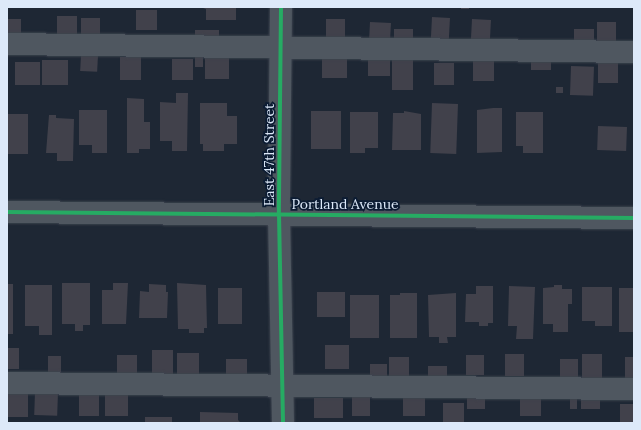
<!DOCTYPE html>
<style>
body{margin:0}
#map{position:relative;width:641px;height:430px;overflow:hidden;background:#1e2734;font-family:Lora,serif}
div>[style]{position:absolute}
[style*='--x']{left:calc(var(--x)*1px);top:calc(var(--y)*1px);width:calc(var(--w)*1px);rotate:calc(var(--a)*1deg)}
.building>*{inset:0;background:#41414b;transform-origin:0 0}
.roads{filter:drop-shadow(0 0 1px #3d444f) drop-shadow(0 0 1px #3d444f)}
.minor>*{height:22px;margin:-11px;padding:0 11px;transform-origin:11px;border-radius:11px;background:#4f5760}
.cycleway>*{height:4px;margin:-2px;padding:0 2px;transform-origin:2px;border-radius:2px;background:#26ab63}
span{translate:-50% -50%;white-space:nowrap;text-align:center;line-height:1.15;-webkit-text-stroke:3.5px #0c1c33;paint-order:stroke}
.street-label{font-size:14px;color:#dde9f9}
.frame{position:absolute;inset:0;border:8px solid #dde9f9;pointer-events:none}
</style>
<div id="map">
<div class="building">
<i style="clip-path:polygon(200px 7px,236px 7px,236px 20px,206px 20px,206px 9px)"></i>
<i style="left:461px;top:7px;width:8px;height:2px"></i>
<i style="left:136px;top:10px;width:21px;height:20px"></i>
<i style="left:57px;top:16px;width:20px;height:25px"></i>
<i style="left:432px;top:17px;width:18px;height:27px;rotate:3deg"></i>
<i style="left:81px;top:18px;width:19px;height:21px"></i>
<i style="left:7px;top:19px;width:14px;height:21px"></i>
<i style="left:326px;top:19px;width:19px;height:24px"></i>
<i style="left:472px;top:19px;width:19px;height:20px;rotate:3deg"></i>
<i style="left:370px;top:22px;width:21px;height:22px;rotate:3deg"></i>
<i style="left:597px;top:22px;width:19px;height:23px"></i>
<i style="left:394px;top:29px;width:19px;height:14px"></i>
<i style="left:574px;top:29px;width:20px;height:15px"></i>
<i style="left:195px;top:30px;width:24px;height:11px"></i>
<i style="left:81px;top:55px;width:17px;height:16px;rotate:3deg"></i>
<i style="left:205px;top:55px;width:24px;height:24px"></i>
<i style="left:347px;top:56px;width:22px;height:25px;rotate:90deg"></i>
<i style="left:392px;top:56px;width:21px;height:34px"></i>
<i style="left:120px;top:57px;width:21px;height:23px"></i>
<i style="left:195px;top:57px;width:8px;height:10px"></i>
<i style="left:390px;top:57px;width:19px;height:22px;rotate:90deg"></i>
<i style="left:531px;top:58px;width:20px;height:12px"></i>
<i style="left:172px;top:59px;width:21px;height:21px"></i>
<i style="left:598px;top:59px;width:20px;height:24px"></i>
<i style="left:42px;top:60px;width:26px;height:25px"></i>
<i style="left:473px;top:61px;width:21px;height:20px"></i>
<i style="left:15px;top:62px;width:25px;height:23px"></i>
<i style="left:434px;top:63px;width:20px;height:22px"></i>
<i style="left:571px;top:66px;width:23px;height:29px;rotate:2deg"></i>
<i style="left:556px;top:87px;width:7px;height:6px"></i>
<i style="clip-path:polygon(176px 93px,188px 93px,187px 151px,172px 151px,172px 141px,160px 141px,160px 102px,176px 103px)"></i>
<i style="clip-path:polygon(127px 98px,144px 99px,144px 122px,150px 122px,150px 149px,139px 149px,139px 153px,127px 153px)"></i>
<i style="clip-path:polygon(200px 103px,227px 103px,227px 116px,237px 116px,237px 144px,224px 144px,224px 151px,203px 151px,203px 144px,200px 144px)"></i>
<i style="left:432px;top:103px;width:26px;height:50px;rotate:2deg"></i>
<i style="clip-path:polygon(493px 108px,502px 108px,502px 152px,477px 153px,477px 110px)"></i>
<i style="clip-path:polygon(79px 110px,107px 110px,107px 153px,92px 153px,92px 145px,79px 145px)"></i>
<i style="left:311px;top:111px;width:30px;height:38px"></i>
<i style="clip-path:polygon(404px 111px,421px 114px,421px 150px,392px 150px,393px 113px,404px 113px)"></i>
<i style="clip-path:polygon(350px 112px,378px 112px,378px 148px,365px 148px,365px 153px,350px 153px)"></i>
<i style="clip-path:polygon(516px 112px,543px 112px,543px 153px,523px 153px,523px 146px,516px 146px)"></i>
<i style="left:7px;top:114px;width:21px;height:40px"></i>
<i style="clip-path:polygon(49px 115px,56px 115px,56px 118px,74px 119px,73px 161px,57px 161px,57px 153px,46px 153px)"></i>
<i style="left:598px;top:126px;width:29px;height:24px;rotate:2deg"></i>
<i style="clip-path:polygon(62px 283px,90px 283px,90px 325px,83px 325px,83px 331px,75px 331px,75px 324px,62px 324px)"></i>
<i style="clip-path:polygon(113px 283px,128px 283px,126px 324px,102px 324px,102px 290px,113px 290px)"></i>
<i style="clip-path:polygon(177px 283px,206px 285px,207px 328px,204px 328px,204px 333px,189px 333px,189px 329px,178px 329px)"></i>
<i style="left:7px;top:284px;width:6px;height:50px"></i>
<i style="clip-path:polygon(149px 284px,166px 285px,166px 292px,168px 292px,167px 318px,139px 318px,140px 291px,149px 292px)"></i>
<i style="clip-path:polygon(25px 285px,52px 285px,52px 335px,39px 335px,39px 326px,25px 326px)"></i>
<i style="clip-path:polygon(554px 285px,562px 285px,562px 289px,572px 289px,572px 304px,568px 304px,568px 332px,553px 332px,553px 324px,543px 324px,543px 288px,554px 287px)"></i>
<i style="clip-path:polygon(476px 286px,493px 286px,493px 323px,488px 323px,488px 326px,479px 326px,479px 322px,465px 322px,466px 294px,476px 294px)"></i>
<i style="clip-path:polygon(509px 286px,535px 287px,533px 339px,516px 339px,517px 326px,508px 326px)"></i>
<i style="clip-path:polygon(582px 287px,612px 287px,612px 326px,595px 326px,595px 321px,582px 321px)"></i>
<i style="left:218px;top:288px;width:24px;height:36px"></i>
<i style="left:619px;top:288px;width:15px;height:44px"></i>
<i style="left:317px;top:292px;width:28px;height:25px"></i>
<i style="clip-path:polygon(400px 293px,417px 293px,417px 338px,390px 338px,390px 295px,400px 295px)"></i>
<i style="clip-path:polygon(456px 293px,456px 337px,447px 337px,448px 343px,439px 343px,439px 337px,429px 337px,428px 295px)"></i>
<i style="left:350px;top:295px;width:29px;height:43px"></i>
<i style="left:325px;top:345px;width:24px;height:24px"></i>
<i style="left:7px;top:348px;width:12px;height:21px"></i>
<i style="left:152px;top:350px;width:21px;height:24px"></i>
<i style="left:177px;top:353px;width:22px;height:25px"></i>
<i style="left:505px;top:354px;width:19px;height:22px"></i>
<i style="left:582px;top:354px;width:20px;height:27px"></i>
<i style="left:117px;top:355px;width:20px;height:22px"></i>
<i style="left:466px;top:355px;width:18px;height:20px"></i>
<i style="left:48px;top:356px;width:13px;height:20px"></i>
<i style="left:389px;top:357px;width:20px;height:23px"></i>
<i style="left:625px;top:357px;width:9px;height:23px"></i>
<i style="left:226px;top:359px;width:21px;height:21px"></i>
<i style="left:560px;top:359px;width:18px;height:24px"></i>
<i style="left:370px;top:364px;width:17px;height:16px"></i>
<i style="left:428px;top:366px;width:19px;height:14px"></i>
<i style="left:35px;top:392px;width:23px;height:23px;rotate:2deg"></i>
<i style="left:7px;top:394px;width:21px;height:23px"></i>
<i style="left:352px;top:394px;width:18px;height:22px"></i>
<i style="left:79px;top:395px;width:20px;height:21px"></i>
<i style="left:105px;top:395px;width:23px;height:21px"></i>
<i style="left:403px;top:395px;width:22px;height:21px"></i>
<i style="left:467px;top:396px;width:18px;height:13px"></i>
<i style="left:520px;top:396px;width:21px;height:20px"></i>
<i style="left:581px;top:396px;width:19px;height:13px"></i>
<i style="left:314px;top:398px;width:29px;height:20px"></i>
<i style="left:570px;top:398px;width:7px;height:11px"></i>
<i style="left:443px;top:403px;width:21px;height:20px"></i>
<i style="left:620px;top:404px;width:14px;height:19px"></i>
<i style="clip-path:polygon(200px 412px,238px 413px,238px 420px,241px 423px,200px 423px)"></i>
<i style="left:145px;top:417px;width:27px;height:6px"></i>
</div>
<div class="roads">
<div class="minor">
<i style="--x:281;--y:7;--w:207;--a:90.6"></i>
<i style="--x:279;--y:214;--w:209;--a:88.9"></i>
<i style="--x:7;--y:44;--w:627;--a:0.73"></i>
<i style="--x:7;--y:212;--w:627;--a:0.55"></i>
<i style="--x:7;--y:383;--w:627;--a:0.55"></i>
</div>
</div>
<div class="cycleway">
<i style="--x:281;--y:7;--w:207;--a:90.6"></i>
<i style="--x:279;--y:214;--w:209;--a:88.9"></i>
<i style="--x:7;--y:212;--w:627;--a:0.55"></i>
</div>
<div class="street-label">
<span style="left:269px;top:155px;rotate:-90deg">East 47th Street</span>
<span style="left:345px;top:204px">Portland Avenue</span>
</div>
<div class="frame"></div>
</div>
